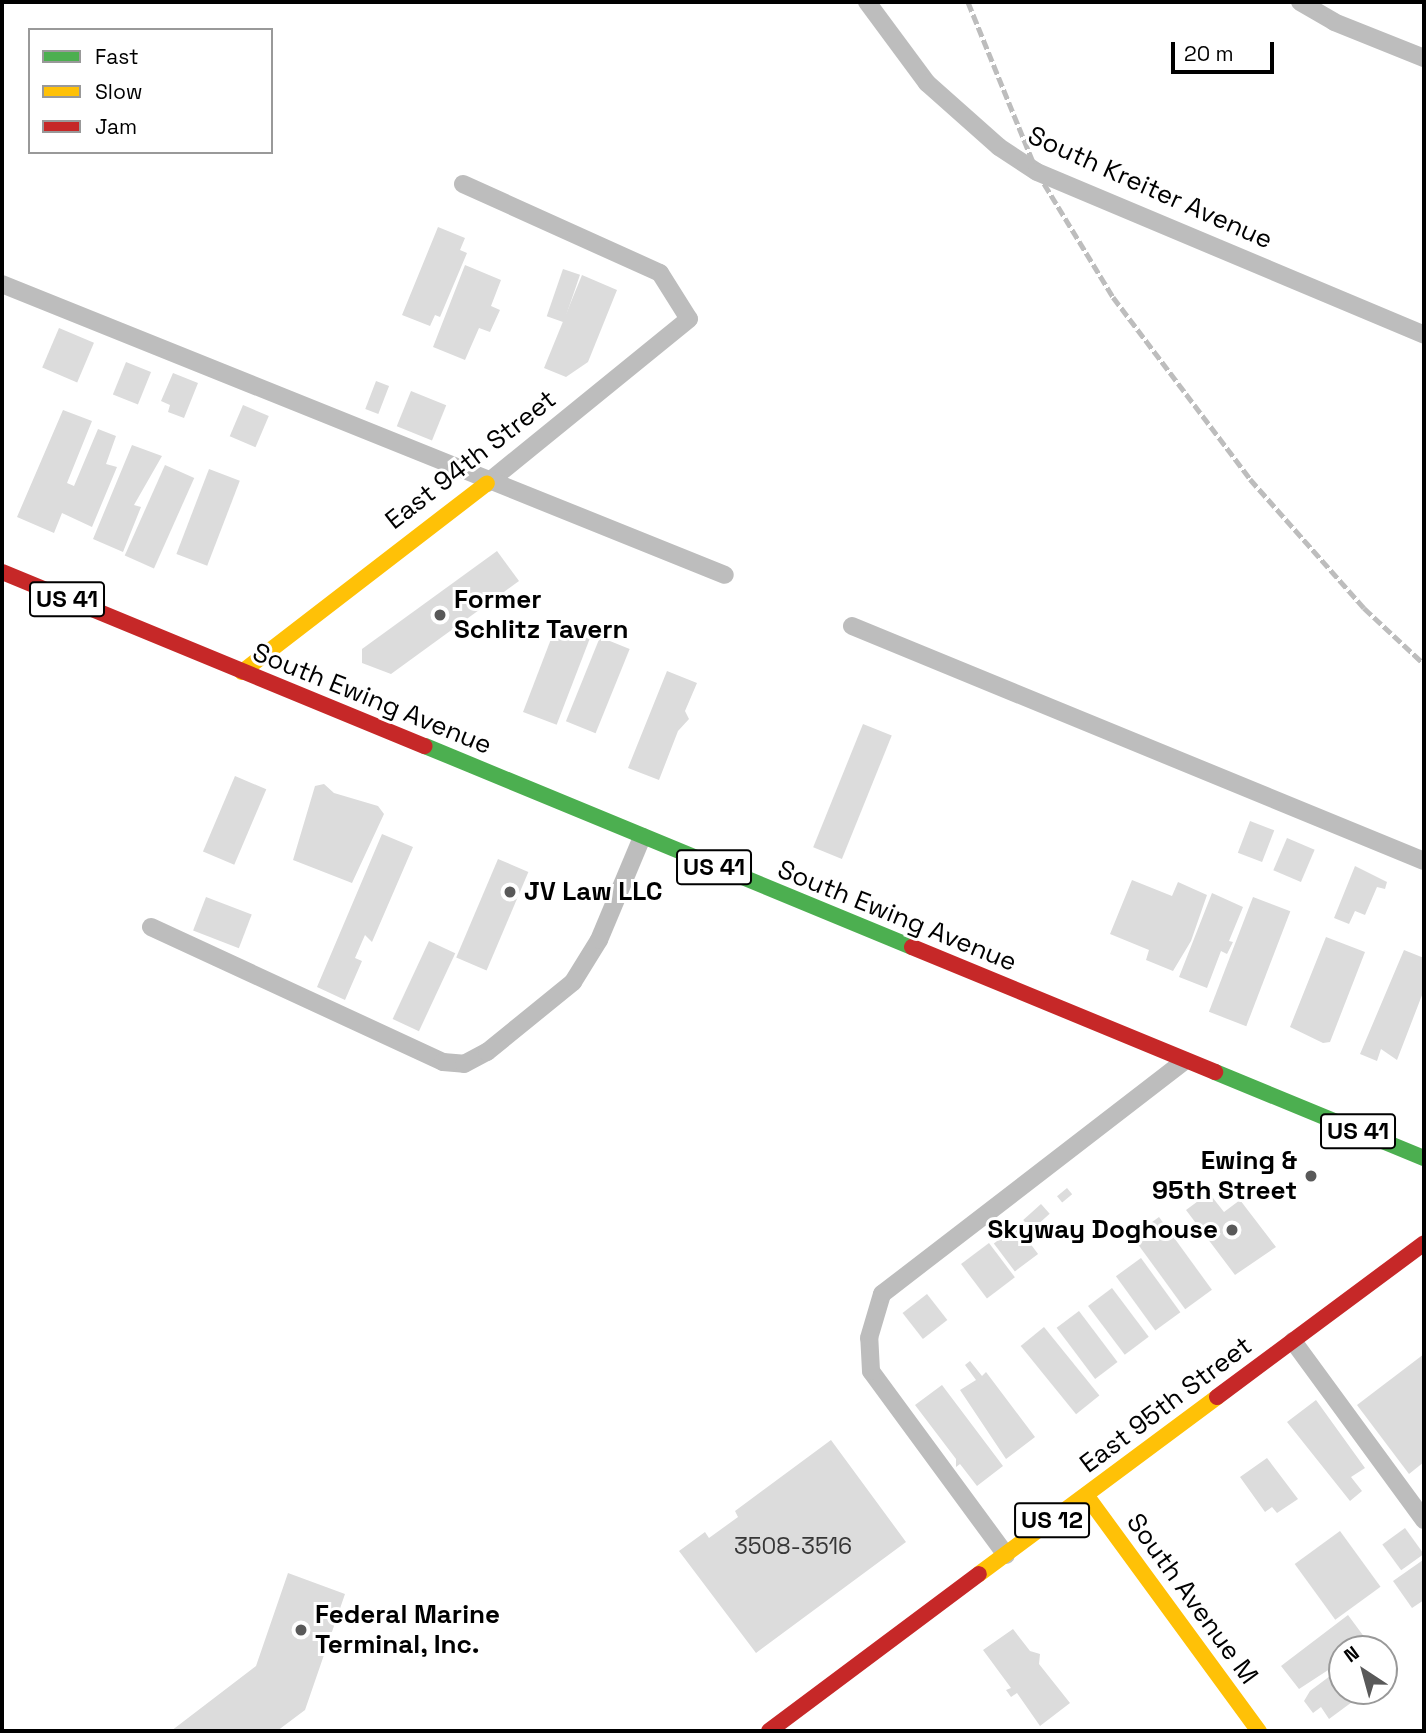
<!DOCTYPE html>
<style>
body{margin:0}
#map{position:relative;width:1426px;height:1733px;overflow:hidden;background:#fff;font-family:"Space Grotesk",sans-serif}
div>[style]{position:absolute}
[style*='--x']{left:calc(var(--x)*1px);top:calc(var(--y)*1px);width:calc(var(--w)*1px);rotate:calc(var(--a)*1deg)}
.building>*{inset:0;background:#dcdcdc;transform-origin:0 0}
.lane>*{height:18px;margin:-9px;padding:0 9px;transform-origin:9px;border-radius:9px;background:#bdbdbd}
.fast>*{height:16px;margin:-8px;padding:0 8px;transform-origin:8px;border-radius:8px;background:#4caf50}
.slow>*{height:16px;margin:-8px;padding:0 8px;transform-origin:8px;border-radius:8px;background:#ffc107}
.jam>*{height:16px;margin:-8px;padding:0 8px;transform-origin:8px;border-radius:8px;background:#c62828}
.rail>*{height:5px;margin-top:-2.5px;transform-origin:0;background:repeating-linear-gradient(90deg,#bdbdbd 0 10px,transparent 0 13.5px)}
.dots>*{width:19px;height:19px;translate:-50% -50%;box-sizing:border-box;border:4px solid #fff;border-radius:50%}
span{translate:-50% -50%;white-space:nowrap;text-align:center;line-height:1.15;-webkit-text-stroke:6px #fff;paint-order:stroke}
.number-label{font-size:23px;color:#373737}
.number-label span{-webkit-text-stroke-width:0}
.shield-label span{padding:2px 5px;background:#fff;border:2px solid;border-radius:5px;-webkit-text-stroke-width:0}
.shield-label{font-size:24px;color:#000;font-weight:700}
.street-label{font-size:26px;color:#000}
.poi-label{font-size:26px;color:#000;font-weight:700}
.left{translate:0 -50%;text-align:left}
.right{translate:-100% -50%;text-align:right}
.frame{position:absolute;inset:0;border:4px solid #000;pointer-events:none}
.legend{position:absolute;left:28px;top:28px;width:245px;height:126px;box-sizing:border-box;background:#fff;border:2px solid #999;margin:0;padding:9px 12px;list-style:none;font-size:21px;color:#000}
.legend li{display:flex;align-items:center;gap:14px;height:35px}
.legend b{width:35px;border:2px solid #999}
.north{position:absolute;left:1328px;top:1635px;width:70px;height:70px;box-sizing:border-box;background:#fff;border:2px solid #999;border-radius:50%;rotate:324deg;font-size:19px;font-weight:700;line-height:28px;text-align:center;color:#000}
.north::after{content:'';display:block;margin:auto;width:24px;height:32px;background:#595959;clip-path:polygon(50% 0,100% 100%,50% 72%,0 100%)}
.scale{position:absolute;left:1171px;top:42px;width:103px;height:32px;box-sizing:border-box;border:4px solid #000;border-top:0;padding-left:9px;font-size:21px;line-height:24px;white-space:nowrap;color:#000;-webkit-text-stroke:5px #fff;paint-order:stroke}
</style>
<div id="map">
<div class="building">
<i style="clip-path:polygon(438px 227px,465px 238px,460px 250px,467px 253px,440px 317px,435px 315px,430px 326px,402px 315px)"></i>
<i style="clip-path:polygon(465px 265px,501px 280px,491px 306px,500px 310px,490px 332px,479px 328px,465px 360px,433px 347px)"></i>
<i style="left:563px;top:269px;width:18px;height:50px;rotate:19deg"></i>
<i style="clip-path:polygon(582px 275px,617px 290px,588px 362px,566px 377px,544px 368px)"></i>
<i style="left:59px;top:328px;width:38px;height:43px;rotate:23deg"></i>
<i style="left:126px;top:362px;width:27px;height:35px;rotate:22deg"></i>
<i style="clip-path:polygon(173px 373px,198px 383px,184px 418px,168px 412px,170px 405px,161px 401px)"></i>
<i style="left:376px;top:381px;width:14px;height:30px;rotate:21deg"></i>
<i style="left:411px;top:391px;width:38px;height:38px;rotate:22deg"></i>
<i style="left:243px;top:405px;width:28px;height:34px;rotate:23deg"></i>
<i style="clip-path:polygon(63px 410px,92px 421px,67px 483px,74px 486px,98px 429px,116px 436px,106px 464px,117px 467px,92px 527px,62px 513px,54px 533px,17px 517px)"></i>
<i style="clip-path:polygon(132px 445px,162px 456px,134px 505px,141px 507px,123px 552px,93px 539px)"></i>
<i style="left:165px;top:465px;width:32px;height:99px;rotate:24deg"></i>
<i style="left:209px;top:469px;width:33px;height:91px;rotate:21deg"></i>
<i style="clip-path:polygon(497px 551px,519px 581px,391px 674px,362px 663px,362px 649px)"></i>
<i style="left:556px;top:626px;width:36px;height:92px;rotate:21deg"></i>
<i style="left:600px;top:637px;width:32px;height:91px;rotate:22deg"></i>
<i style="clip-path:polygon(667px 671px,697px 683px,685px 711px,689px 719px,678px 731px,659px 780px,628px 768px)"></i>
<i style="left:863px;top:724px;width:31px;height:133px;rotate:22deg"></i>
<i style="left:235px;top:776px;width:34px;height:82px;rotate:23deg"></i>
<i style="clip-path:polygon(324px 784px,334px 793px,378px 806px,384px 814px,352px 883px,293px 860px,315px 786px)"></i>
<i style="left:1250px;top:821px;width:26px;height:34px;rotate:21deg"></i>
<i style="clip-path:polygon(382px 834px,413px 847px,372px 942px,365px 935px,355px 958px,362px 961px,345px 1000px,317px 987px)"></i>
<i style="left:1287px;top:838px;width:30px;height:35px;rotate:23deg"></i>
<i style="left:498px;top:859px;width:33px;height:107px;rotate:23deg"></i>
<i style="clip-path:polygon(1355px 866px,1387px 882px,1385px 889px,1377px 887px,1365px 915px,1355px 911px,1349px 924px,1334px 918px)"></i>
<i style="clip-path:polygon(1132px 880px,1172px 896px,1178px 882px,1207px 895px,1191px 941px,1173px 971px,1146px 960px,1149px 950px,1110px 934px)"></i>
<i style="clip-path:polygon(1212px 893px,1243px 907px,1229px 941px,1233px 942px,1227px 954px,1221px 951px,1207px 988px,1179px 977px)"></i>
<i style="left:206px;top:897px;width:49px;height:36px;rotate:21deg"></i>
<i style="left:1253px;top:897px;width:40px;height:123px;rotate:21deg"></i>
<i style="clip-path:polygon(1326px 937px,1365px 952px,1330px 1042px,1323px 1043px,1290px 1027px)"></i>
<i style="left:429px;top:941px;width:29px;height:86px;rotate:25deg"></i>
<i style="clip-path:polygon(1404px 950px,1424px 958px,1424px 990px,1397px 1060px,1381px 1049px,1377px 1061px,1360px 1054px)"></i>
<i style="left:1067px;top:1188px;width:8px;height:13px;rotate:50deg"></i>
<i style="clip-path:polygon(1209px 1193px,1224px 1212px,1240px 1200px,1276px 1247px,1235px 1275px,1186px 1210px)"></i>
<i style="left:1041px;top:1204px;width:13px;height:24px;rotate:48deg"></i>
<i style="left:1159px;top:1217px;width:90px;height:33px;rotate:54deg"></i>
<i style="left:1017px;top:1226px;width:35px;height:29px;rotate:53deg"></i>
<i style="left:989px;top:1243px;width:43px;height:35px;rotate:53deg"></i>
<i style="left:1141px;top:1258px;width:67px;height:31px;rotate:54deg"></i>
<i style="left:1112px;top:1288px;width:61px;height:30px;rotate:53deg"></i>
<i style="left:927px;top:1294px;width:33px;height:31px;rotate:52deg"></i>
<i style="left:1079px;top:1311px;width:64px;height:28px;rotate:53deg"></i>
<i style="left:1044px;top:1327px;width:88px;height:30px;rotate:51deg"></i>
<i style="clip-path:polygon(1424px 1354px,1424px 1462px,1409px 1474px,1357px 1405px)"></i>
<i style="clip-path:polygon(970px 1361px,982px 1376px,986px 1372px,1035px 1437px,1006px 1459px,960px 1390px,976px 1380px,965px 1365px)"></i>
<i style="clip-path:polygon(942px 1385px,1003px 1466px,977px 1486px,960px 1464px,956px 1467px,956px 1459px,915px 1405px)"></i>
<i style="clip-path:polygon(1316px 1400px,1365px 1468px,1351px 1477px,1362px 1491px,1350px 1501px,1287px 1422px)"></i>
<i style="clip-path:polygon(831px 1440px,906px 1542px,756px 1653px,679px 1551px,705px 1532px,709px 1538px,738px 1517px,735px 1511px)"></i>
<i style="clip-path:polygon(1267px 1458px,1298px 1499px,1277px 1513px,1272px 1507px,1265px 1512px,1240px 1477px)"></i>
<i style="left:1405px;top:1528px;width:32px;height:28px;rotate:54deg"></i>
<i style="left:1340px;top:1531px;width:69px;height:56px;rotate:54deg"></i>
<i style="clip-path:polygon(1423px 1560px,1424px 1600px,1412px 1608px,1393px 1581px)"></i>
<i style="clip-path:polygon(288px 1573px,345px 1594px,305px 1710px,277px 1731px,171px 1731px,256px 1666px)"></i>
<i style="clip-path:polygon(1348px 1615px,1368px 1642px,1358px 1649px,1342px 1649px,1342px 1661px,1299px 1689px,1281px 1666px)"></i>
<i style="clip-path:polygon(1013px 1629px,1030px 1651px,1040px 1654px,1039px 1664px,1070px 1703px,1040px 1726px,1017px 1693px,1011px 1697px,1006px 1690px,1011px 1688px,983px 1650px)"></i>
<i style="clip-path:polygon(1342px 1667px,1342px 1691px,1367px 1691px,1329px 1719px,1321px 1707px,1313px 1713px,1304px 1701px,1310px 1691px)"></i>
</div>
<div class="lane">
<i style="--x:867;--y:2;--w:101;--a:53.5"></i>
<i style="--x:927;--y:83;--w:96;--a:41.6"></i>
<i style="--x:999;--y:147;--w:45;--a:33.3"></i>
<i style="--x:1037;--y:172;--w:420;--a:22.8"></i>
<i style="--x:1300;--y:2;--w:39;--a:30"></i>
<i style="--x:1334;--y:22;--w:97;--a:21.8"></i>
<i style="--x:463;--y:184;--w:216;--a:24.3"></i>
<i style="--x:660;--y:273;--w:54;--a:57.8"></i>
<i style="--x:689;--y:319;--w:260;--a:140.9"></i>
<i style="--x:2;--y:284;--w:779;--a:21.92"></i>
<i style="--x:852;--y:626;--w:618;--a:22.33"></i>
<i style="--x:151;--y:927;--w:322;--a:24.8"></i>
<i style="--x:443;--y:1062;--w:21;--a:5"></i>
<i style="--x:464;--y:1064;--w:26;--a:-28"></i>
<i style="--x:487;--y:1052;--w:111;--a:-39.1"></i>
<i style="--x:573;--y:982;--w:49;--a:-58.2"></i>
<i style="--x:599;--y:940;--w:112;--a:-67.3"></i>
<i style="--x:1293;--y:1341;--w:222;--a:53.8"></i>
<i style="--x:1006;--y:1555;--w:228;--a:-126.3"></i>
<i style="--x:871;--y:1371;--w:33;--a:-93"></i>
<i style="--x:869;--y:1338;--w:46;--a:-73.5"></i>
<i style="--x:882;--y:1294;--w:382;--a:-37.6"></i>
</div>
<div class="fast">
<i style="--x:425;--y:746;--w:527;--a:22.43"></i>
<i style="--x:1215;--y:1072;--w:226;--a:22.4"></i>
</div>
<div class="slow">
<i style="--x:242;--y:672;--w:309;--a:-37.6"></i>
<i style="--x:1086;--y:1495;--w:293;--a:53.8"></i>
<i style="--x:979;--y:1574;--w:297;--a:-36.6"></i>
</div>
<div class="jam">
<i style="--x:2;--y:572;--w:457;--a:22.4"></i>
<i style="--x:912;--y:947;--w:328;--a:22.4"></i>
<i style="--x:1217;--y:1397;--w:258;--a:-36.6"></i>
<i style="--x:769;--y:1731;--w:262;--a:-36.8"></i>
</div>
<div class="rail">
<i style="--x:968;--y:2;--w:183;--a:67.9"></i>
<i style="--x:1037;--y:172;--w:146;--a:58.7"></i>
<i style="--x:1113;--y:297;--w:228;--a:53"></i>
<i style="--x:1250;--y:479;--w:172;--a:48.5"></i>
<i style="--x:1364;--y:608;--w:82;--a:43"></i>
</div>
<div class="dots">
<i style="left:440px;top:615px;background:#595959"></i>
<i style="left:510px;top:892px;background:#595959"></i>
<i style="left:1311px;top:1176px;background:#595959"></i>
<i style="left:1232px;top:1230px;background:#595959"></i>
<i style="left:301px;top:1630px;background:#595959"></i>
</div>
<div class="number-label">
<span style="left:793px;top:1546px">3508-3516</span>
</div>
<div class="shield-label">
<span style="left:67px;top:599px">US 41</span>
<span style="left:714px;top:867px">US 41</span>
<span style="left:1358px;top:1131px">US 41</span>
<span style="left:1052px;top:1520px">US 12</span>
</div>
<div class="street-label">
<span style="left:1150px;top:188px;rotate:24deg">South Kreiter Avenue</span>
<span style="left:471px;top:460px;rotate:-38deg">East 94th Street</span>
<span style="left:372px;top:699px;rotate:22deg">South Ewing Avenue</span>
<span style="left:897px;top:916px;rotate:22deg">South Ewing Avenue</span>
<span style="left:1166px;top:1405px;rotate:-37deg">East 95th Street</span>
<span style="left:1192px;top:1599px;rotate:54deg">South Avenue M</span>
</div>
<div class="poi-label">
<span class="left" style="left:454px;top:615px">Former<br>Schlitz Tavern</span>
<span class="left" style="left:524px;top:892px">JV Law LLC</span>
<span class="right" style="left:1297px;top:1176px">Ewing &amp;<br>95th Street</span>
<span class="right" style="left:1218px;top:1230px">Skyway Doghouse</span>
<span class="left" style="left:315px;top:1630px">Federal Marine<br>Terminal, Inc.</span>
</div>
<div class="frame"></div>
<ul class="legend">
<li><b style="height:9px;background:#4caf50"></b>Fast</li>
<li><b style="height:9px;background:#ffc107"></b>Slow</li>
<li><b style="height:9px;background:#c62828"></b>Jam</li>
</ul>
<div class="north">N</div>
<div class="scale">20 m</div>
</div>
